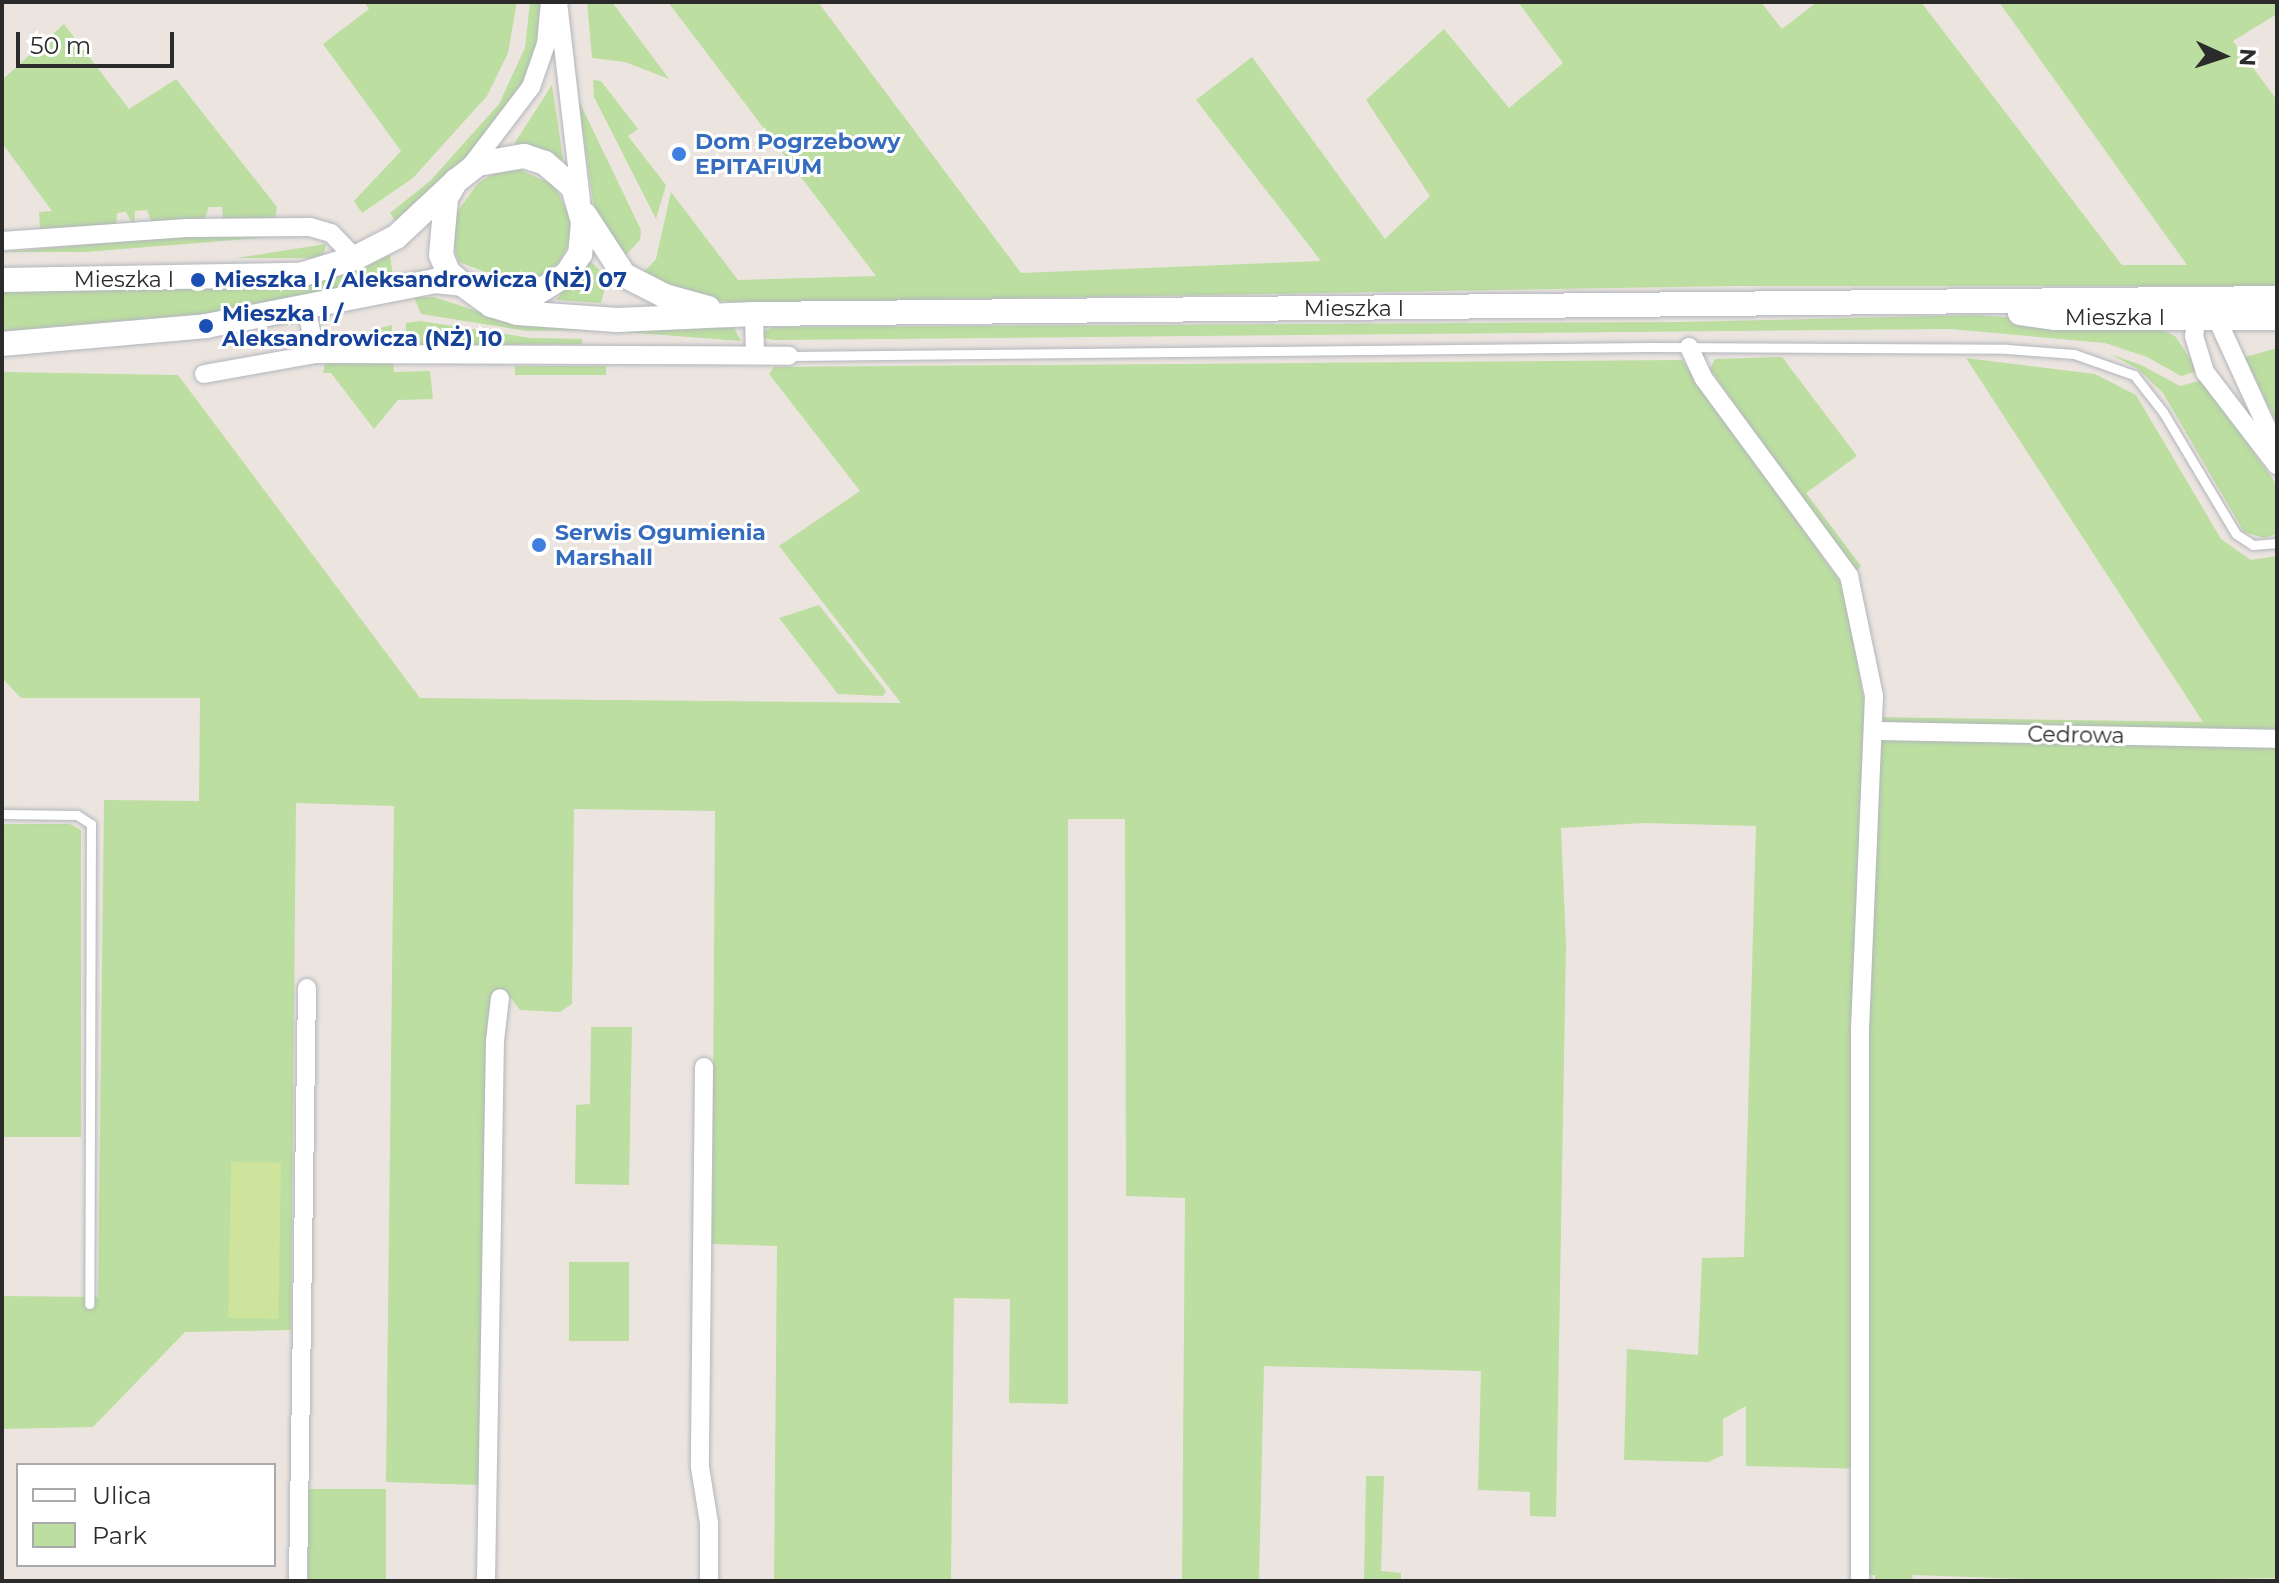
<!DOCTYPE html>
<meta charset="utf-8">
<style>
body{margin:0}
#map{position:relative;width:2279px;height:1583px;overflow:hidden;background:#ece5df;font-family:Montserrat,sans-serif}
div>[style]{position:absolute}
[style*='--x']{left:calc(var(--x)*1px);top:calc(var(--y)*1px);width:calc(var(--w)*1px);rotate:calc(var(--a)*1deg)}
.green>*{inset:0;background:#bcdea0;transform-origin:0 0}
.pitch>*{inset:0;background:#cee49c;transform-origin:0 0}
.roads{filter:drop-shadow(0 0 2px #b2b5be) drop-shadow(0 0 2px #b2b5be)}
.lane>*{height:9px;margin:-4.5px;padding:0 4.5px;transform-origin:4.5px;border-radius:4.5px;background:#fff}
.street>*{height:18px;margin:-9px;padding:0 9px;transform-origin:9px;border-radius:9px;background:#fff}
.secondary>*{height:24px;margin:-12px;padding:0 12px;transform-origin:12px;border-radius:12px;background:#fff}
.dots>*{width:22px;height:22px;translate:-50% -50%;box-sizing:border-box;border:4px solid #fff;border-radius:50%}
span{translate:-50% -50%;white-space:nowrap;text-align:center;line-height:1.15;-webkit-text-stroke:6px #fff;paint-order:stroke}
.shop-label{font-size:22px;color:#366cbe;font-weight:700}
.left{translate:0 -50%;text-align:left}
.street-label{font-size:22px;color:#2b2b2b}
.transit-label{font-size:22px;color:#164399;font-weight:700}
.frame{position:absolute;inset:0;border:4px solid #2b2b2b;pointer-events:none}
.legend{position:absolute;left:16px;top:1463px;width:260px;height:104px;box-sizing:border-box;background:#fff;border:2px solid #aaa;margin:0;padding:10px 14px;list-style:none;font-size:24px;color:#2b2b2b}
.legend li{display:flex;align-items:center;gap:16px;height:40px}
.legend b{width:40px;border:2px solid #aaa}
.north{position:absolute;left:2183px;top:16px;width:80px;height:80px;-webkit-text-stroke:6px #fff;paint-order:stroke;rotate:93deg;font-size:22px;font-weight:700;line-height:32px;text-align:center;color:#2b2b2b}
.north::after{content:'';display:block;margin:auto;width:28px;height:36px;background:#2b2b2b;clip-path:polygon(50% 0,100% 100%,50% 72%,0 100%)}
.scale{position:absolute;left:16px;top:32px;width:158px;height:36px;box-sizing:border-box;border:4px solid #2b2b2b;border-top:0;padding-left:10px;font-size:24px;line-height:28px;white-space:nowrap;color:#2b2b2b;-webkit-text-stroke:6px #fff;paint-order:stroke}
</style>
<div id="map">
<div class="green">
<i style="clip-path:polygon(364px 2px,516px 2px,516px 7px,508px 53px,487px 96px,413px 178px,362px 213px,354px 201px,401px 151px,323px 44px,369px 9px)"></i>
<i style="clip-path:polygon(530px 2px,543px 2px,540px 37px,526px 79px,481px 144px,397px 223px,390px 213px,430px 181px,499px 104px,525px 48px)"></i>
<i style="clip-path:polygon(587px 2px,612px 2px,669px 79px,625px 62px,592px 58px)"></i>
<i style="clip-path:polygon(668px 2px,818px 2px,1021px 273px,1321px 261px,1196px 100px,1252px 57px,1385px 239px,1430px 196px,1366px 100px,1444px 29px,1509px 108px,1563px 63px,1518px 2px,1761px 2px,1782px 29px,1817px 2px,1921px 2px,2122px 265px,2187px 265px,1999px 2px,2277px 2px,2277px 14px,2233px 41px,2277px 100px,2277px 286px,1732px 286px,742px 303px,686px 297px,640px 276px,656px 259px,671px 192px,738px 280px,876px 276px)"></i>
<i style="clip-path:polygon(64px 24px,129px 109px,176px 79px,277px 207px,275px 219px,223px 219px,222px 207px,209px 207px,204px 220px,152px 223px,147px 210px,135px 211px,134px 226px,126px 212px,117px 213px,116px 225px,40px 230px,39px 212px,52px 211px,2px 143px,2px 80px)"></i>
<i style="clip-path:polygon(593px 80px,601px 81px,638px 129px,628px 136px,666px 185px,656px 219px,594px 97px)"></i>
<i style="clip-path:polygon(552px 85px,563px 159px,561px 161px,514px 144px)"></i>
<i style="clip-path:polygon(578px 99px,641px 230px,640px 240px,622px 259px,594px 208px)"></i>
<i style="clip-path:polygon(520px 170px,554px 185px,571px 218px,570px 242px,560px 261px,543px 276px,514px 283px,459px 262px,452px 241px,455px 215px,478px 183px,495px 173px)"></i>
<i style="clip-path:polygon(187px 236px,283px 236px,86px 252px,2px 252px)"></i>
<i style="clip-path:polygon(326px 244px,324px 254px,312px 258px,236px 258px)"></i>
<i style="clip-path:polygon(390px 255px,393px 277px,323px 293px,225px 312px,2px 331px,2px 291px,284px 288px,347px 273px)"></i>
<i style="clip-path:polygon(588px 259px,608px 278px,601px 303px,556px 300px)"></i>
<i style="clip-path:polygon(414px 297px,434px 297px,507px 321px,596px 330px,527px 331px,421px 314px)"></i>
<i style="clip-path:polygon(1974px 315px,2158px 327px,2176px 337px,2198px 371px,2181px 376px,2147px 357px,2105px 343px,1950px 329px,775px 340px,763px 338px,762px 332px,774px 327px,1681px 322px)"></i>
<i style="clip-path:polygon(420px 321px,531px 338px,582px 339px,582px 344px,405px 346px,406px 323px)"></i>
<i style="clip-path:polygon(392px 325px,391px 346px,338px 346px,328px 341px)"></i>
<i style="clip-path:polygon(624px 325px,734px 328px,741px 341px,624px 332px)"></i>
<i style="clip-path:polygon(2277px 348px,2277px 425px,2245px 357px)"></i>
<i style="clip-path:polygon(2110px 354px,2141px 365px,2180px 386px,2202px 380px,2277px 485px,2277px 534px,2264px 538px,2244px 532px,2163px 393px,2138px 369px)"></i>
<i style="clip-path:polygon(1782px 357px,1857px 456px,1806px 493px,1861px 566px,1854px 573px,1710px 369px,1715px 359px)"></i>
<i style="clip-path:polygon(1966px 358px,2095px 374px,2136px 395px,2221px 539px,2251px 560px,2277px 556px,2277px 1578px,2080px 1581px,1912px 1575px,1913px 1581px,1875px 1581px,1875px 1575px,1869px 1575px,1869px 1469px,1746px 1466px,1746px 1406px,1723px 1419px,1723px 1455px,1708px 1462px,1624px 1460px,1627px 1349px,1698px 1355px,1702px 1258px,1744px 1257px,1756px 826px,1644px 823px,1561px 828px,1566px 944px,1556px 1517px,1530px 1516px,1530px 1492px,1478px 1490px,1481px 1371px,1264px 1366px,1259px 1581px,1182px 1581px,1185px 1198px,1126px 1196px,1125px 819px,1068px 819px,1068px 1404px,1009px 1403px,1010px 1299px,954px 1298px,951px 1581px,774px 1581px,777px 1246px,712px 1244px,715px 811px,574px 809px,572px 1004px,560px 1012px,520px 1010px,511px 998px,493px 997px,479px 1485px,386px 1482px,394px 806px,296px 803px,291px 1330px,185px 1332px,93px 1427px,2px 1429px,2px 1296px,98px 1297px,104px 800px,199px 801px,200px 698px,21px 698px,2px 678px,2px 372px,178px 375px,420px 698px,901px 703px,779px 546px,860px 491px,769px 374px,774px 367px,1682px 360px,1844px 587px,1867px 717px,2203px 722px)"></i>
<i style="clip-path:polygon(325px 363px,393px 363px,394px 372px,430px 371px,433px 399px,398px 400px,374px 429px,331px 373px,323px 373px)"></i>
<i style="left:515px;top:366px;width:91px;height:9px"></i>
<i style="clip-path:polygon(819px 605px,886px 691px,883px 696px,838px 694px,779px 618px)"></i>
<i style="clip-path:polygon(4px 824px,70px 824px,81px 830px,81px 1137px,2px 1137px)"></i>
<i style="clip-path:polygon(591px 1027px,632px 1027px,629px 1185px,575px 1184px,576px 1105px,590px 1104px)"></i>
<i style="left:569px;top:1262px;width:60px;height:79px"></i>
<i style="clip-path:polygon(1366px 1476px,1384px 1476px,1381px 1571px,1401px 1573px,1401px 1581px,1326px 1581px,1364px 1580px)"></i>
<i style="left:308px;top:1489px;width:78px;height:92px"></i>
</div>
<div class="pitch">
<i style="left:231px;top:1162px;width:50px;height:156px;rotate:1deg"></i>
</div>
<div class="roads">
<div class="lane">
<i style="--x:789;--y:356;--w:861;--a:-0.6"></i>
<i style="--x:1650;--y:347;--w:357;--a:0.3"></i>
<i style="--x:2007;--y:349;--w:67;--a:4.3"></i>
<i style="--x:2074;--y:354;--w:64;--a:19.3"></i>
<i style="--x:2134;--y:375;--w:47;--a:51.9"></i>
<i style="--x:2163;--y:412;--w:142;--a:59.1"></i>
<i style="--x:2236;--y:534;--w:20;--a:33"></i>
<i style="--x:2253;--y:545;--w:24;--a:-5"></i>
<i style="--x:2;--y:814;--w:75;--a:0.8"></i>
<i style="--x:77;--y:815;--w:17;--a:33"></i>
<i style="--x:91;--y:824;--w:480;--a:90.2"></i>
</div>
<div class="street">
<i style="--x:558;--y:2;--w:199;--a:83.4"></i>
<i style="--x:470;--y:167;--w:101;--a:-52.7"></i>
<i style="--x:531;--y:87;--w:46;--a:-70.8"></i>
<i style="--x:546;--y:44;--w:42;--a:-84.6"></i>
<i style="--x:2;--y:241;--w:185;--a:-4"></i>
<i style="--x:187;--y:228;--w:123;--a:-0.5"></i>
<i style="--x:310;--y:227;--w:22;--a:16"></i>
<i style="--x:331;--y:233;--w:35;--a:46"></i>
<i style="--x:2198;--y:308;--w:28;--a:98"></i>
<i style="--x:2194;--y:336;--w:38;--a:73"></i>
<i style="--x:2205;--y:372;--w:118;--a:52.5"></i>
<i style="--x:2212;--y:308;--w:156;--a:65.4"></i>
<i style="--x:754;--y:314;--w:40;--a:88.6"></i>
<i style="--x:1689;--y:347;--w:35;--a:65"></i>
<i style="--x:1704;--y:379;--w:245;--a:53.6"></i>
<i style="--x:1849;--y:576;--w:123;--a:78.2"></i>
<i style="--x:1874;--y:696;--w:333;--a:92.4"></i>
<i style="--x:1860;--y:1029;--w:552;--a:90"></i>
<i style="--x:316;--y:354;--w:473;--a:0.2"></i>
<i style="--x:204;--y:374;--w:114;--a:-10.1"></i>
<i style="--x:316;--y:354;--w:48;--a:-102"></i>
<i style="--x:1875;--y:731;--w:402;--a:1.1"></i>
<i style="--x:704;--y:1067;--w:400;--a:90.6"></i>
<i style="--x:700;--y:1467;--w:57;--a:80.9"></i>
<i style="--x:709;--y:1523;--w:58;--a:90"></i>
<i style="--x:298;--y:1581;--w:593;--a:-89.13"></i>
<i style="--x:486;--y:1581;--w:540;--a:-89.05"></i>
<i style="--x:495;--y:1041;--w:43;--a:-83.4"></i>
</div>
<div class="secondary">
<i style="--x:524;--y:156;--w:22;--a:18"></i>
<i style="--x:545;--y:163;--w:37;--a:41"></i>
<i style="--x:573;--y:187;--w:36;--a:74"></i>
<i style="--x:583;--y:222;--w:32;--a:95"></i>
<i style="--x:580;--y:254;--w:24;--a:123"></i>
<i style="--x:567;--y:274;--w:40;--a:148"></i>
<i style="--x:533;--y:295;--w:35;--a:180"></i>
<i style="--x:498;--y:295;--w:38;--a:-163"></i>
<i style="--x:462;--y:284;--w:18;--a:-139"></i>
<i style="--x:448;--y:272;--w:18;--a:-112"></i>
<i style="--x:441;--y:255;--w:57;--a:-85"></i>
<i style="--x:446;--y:198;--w:20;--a:-60"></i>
<i style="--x:456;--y:181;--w:28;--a:-38"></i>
<i style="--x:478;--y:164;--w:47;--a:-9.9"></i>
<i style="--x:585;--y:215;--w:72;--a:57"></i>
<i style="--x:624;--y:275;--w:46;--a:27.1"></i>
<i style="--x:665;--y:296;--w:45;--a:15.6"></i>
<i style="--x:2;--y:280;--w:298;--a:-1"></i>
<i style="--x:300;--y:275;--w:58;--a:-17.2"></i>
<i style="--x:355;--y:258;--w:46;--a:-27.1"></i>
<i style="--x:396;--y:237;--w:82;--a:-43"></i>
<i style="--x:2020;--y:313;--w:36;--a:8"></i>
<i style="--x:2056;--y:318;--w:221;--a:0"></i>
<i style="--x:2;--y:344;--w:205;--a:-5"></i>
<i style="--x:206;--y:326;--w:233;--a:-11.1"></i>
<i style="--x:435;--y:281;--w:27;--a:6"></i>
<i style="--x:462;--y:284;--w:36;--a:36"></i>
<i style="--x:491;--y:305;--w:27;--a:17"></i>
<i style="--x:517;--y:313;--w:100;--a:4"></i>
<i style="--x:617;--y:320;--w:137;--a:-2.5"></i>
<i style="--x:754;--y:314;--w:1523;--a:-0.6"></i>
</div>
</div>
<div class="dots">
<i style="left:679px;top:154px;background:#3f7fe0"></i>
<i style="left:198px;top:280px;background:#1a4fb4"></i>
<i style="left:206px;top:326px;background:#1a4fb4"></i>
<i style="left:539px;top:545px;background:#3f7fe0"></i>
</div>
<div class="shop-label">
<span class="left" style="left:695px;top:154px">Dom Pogrzebowy<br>EPITAFIUM</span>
<span class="left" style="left:555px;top:545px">Serwis Ogumienia<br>Marshall</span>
</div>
<div class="street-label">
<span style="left:124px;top:280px">Mieszka I</span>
<span style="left:1354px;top:309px">Mieszka I</span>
<span style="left:2115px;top:318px">Mieszka I</span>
<span style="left:2076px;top:735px;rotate:1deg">Cedrowa</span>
</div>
<div class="transit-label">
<span class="left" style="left:214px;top:280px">Mieszka I / Aleksandrowicza (NŻ) 07</span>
<span class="left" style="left:222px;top:326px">Mieszka I /<br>Aleksandrowicza (NŻ) 10</span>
</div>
<div class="frame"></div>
<ul class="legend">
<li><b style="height:10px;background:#fff"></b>Ulica</li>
<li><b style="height:22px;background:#bcdea0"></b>Park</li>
</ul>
<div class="north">N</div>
<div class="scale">50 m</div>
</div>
